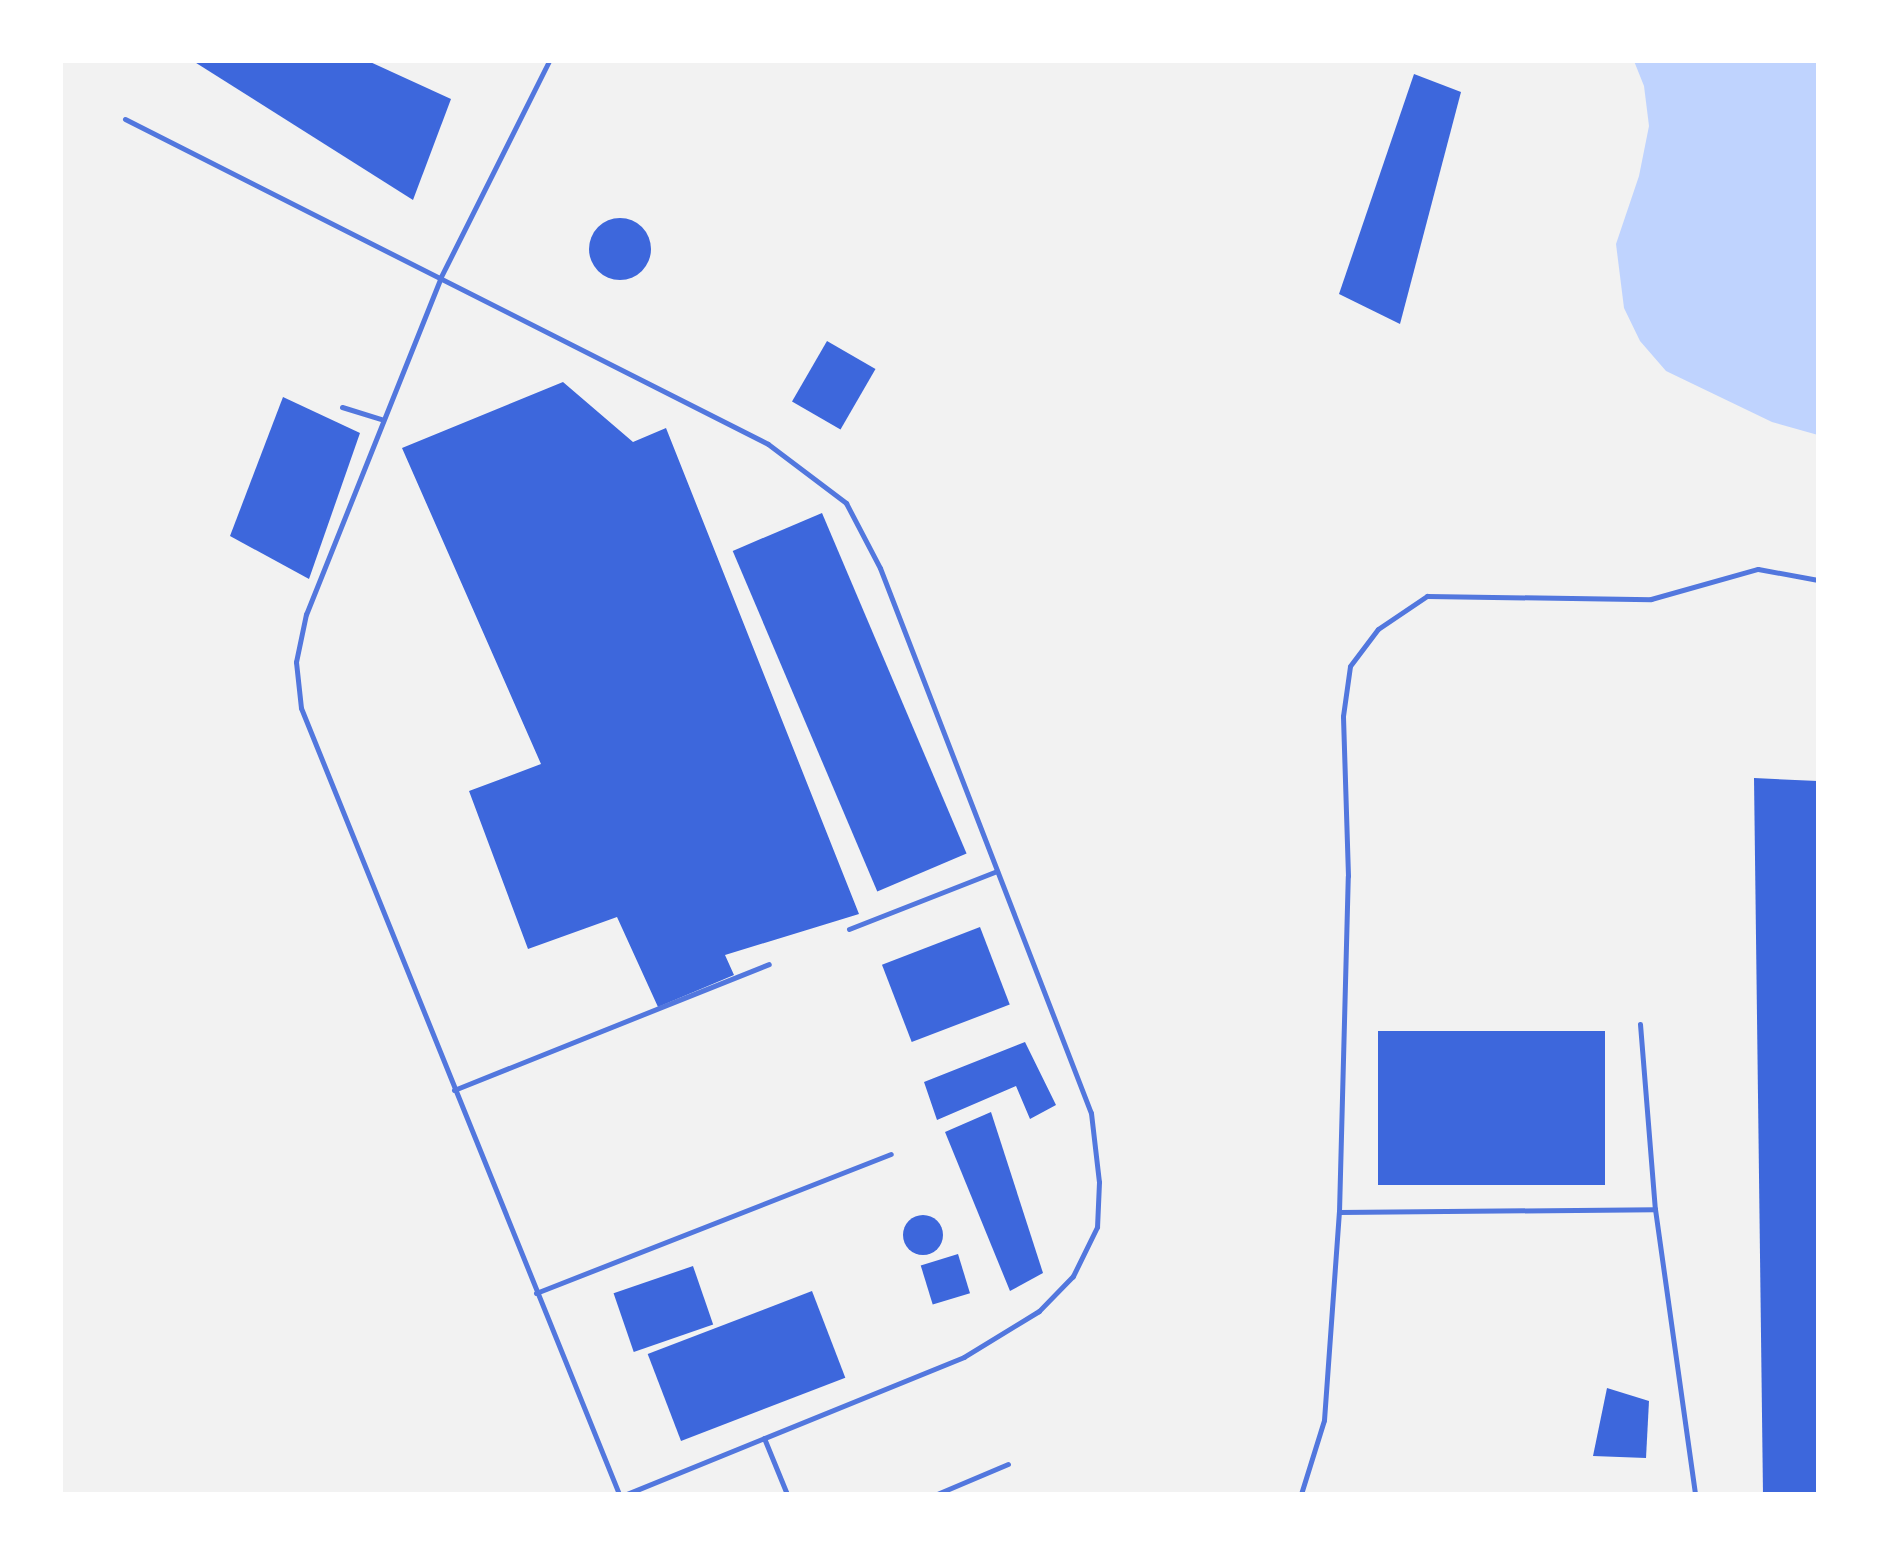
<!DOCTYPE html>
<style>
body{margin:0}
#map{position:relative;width:1879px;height:1555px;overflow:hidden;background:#f2f2f2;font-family:Raleway,sans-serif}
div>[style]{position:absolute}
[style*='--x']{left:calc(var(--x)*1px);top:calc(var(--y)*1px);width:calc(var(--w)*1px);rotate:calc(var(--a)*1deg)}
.water>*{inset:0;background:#bfd3fe}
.building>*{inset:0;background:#3d67dc;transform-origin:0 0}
.round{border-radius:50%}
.service>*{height:5px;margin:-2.5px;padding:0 2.5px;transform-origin:2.5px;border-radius:2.5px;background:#5277de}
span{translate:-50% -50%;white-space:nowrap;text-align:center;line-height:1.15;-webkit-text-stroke:7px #fff;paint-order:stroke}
.frame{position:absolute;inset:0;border:63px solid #fff;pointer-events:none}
</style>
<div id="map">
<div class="water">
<i style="clip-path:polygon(1634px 61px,1818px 61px,1818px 435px,1772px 422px,1666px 371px,1640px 341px,1624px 308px,1616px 244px,1639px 176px,1649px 126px,1644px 86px)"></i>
</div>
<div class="building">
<i style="clip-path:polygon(193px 61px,368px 61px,451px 99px,413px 200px)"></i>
<i style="clip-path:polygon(1414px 74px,1461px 92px,1400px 324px,1339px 294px)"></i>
<i class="round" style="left:589px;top:218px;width:62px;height:62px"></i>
<i style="left:827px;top:341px;width:56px;height:70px;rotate:30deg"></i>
<i style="clip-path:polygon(563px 382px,633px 442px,666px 428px,859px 914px,725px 955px,734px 975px,658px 1007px,617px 917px,528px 949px,469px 791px,541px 764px,402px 448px)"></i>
<i style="clip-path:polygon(283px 397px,360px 433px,309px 579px,230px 536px)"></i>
<i style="left:822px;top:513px;width:370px;height:97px;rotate:67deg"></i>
<i style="clip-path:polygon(1754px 778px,1818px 781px,1818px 1494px,1763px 1494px)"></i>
<i style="left:980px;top:927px;width:83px;height:105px;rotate:69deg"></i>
<i style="left:1378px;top:1031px;width:227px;height:154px"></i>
<i style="clip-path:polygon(1025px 1042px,1056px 1105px,1030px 1119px,1016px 1086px,937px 1120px,924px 1082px)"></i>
<i style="clip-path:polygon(991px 1112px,1043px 1273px,1010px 1291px,945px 1132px)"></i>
<i class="round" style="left:903px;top:1215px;width:40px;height:40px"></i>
<i style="left:958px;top:1254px;width:41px;height:39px;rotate:73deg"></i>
<i style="left:693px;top:1266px;width:62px;height:84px;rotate:71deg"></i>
<i style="left:812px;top:1291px;width:93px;height:176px;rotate:69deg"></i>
<i style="clip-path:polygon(1607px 1388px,1649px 1401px,1646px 1458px,1593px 1456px)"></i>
</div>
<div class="service">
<i style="--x:549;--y:61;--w:241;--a:116.6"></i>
<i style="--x:441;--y:277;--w:363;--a:111.8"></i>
<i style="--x:306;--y:614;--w:49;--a:101.8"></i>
<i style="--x:296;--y:662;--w:46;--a:83.8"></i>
<i style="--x:301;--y:708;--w:848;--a:67.97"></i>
<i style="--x:125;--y:119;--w:720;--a:26.81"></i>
<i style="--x:768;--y:444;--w:98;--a:37.1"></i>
<i style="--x:846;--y:503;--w:73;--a:62.4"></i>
<i style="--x:880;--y:568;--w:584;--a:68.84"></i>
<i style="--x:1091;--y:1113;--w:69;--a:83.4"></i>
<i style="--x:1099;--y:1182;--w:45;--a:92.5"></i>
<i style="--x:1097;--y:1227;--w:55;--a:116.1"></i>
<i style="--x:1073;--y:1276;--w:49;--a:134.2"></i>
<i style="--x:1039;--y:1311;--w:88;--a:148.5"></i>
<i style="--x:964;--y:1357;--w:365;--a:157.9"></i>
<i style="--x:342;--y:407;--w:41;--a:17.1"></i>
<i style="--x:849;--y:929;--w:159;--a:-21.4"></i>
<i style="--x:1640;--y:1024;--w:186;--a:85.4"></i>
<i style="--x:1655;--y:1209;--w:288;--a:82"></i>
<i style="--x:454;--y:1090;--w:339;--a:-21.8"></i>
<i style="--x:1339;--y:1212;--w:316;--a:-0.5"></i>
<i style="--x:536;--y:1293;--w:381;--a:-21.4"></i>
<i style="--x:764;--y:1438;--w:61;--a:67.7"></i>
<i style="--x:937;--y:1494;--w:77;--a:-22.9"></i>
<i style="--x:1301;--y:1494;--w:77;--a:-72.7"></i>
<i style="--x:1324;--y:1420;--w:209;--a:-85.9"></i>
<i style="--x:1339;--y:1212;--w:336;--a:-88.5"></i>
<i style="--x:1348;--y:876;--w:160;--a:-91.8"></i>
<i style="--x:1343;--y:716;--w:50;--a:-82"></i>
<i style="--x:1350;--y:666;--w:46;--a:-52.9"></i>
<i style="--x:1378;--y:629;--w:59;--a:-34"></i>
<i style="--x:1427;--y:596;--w:224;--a:0.8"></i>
<i style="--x:1651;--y:599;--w:111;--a:-15.7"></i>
<i style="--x:1758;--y:569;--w:61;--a:10.4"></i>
</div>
<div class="frame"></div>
</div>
